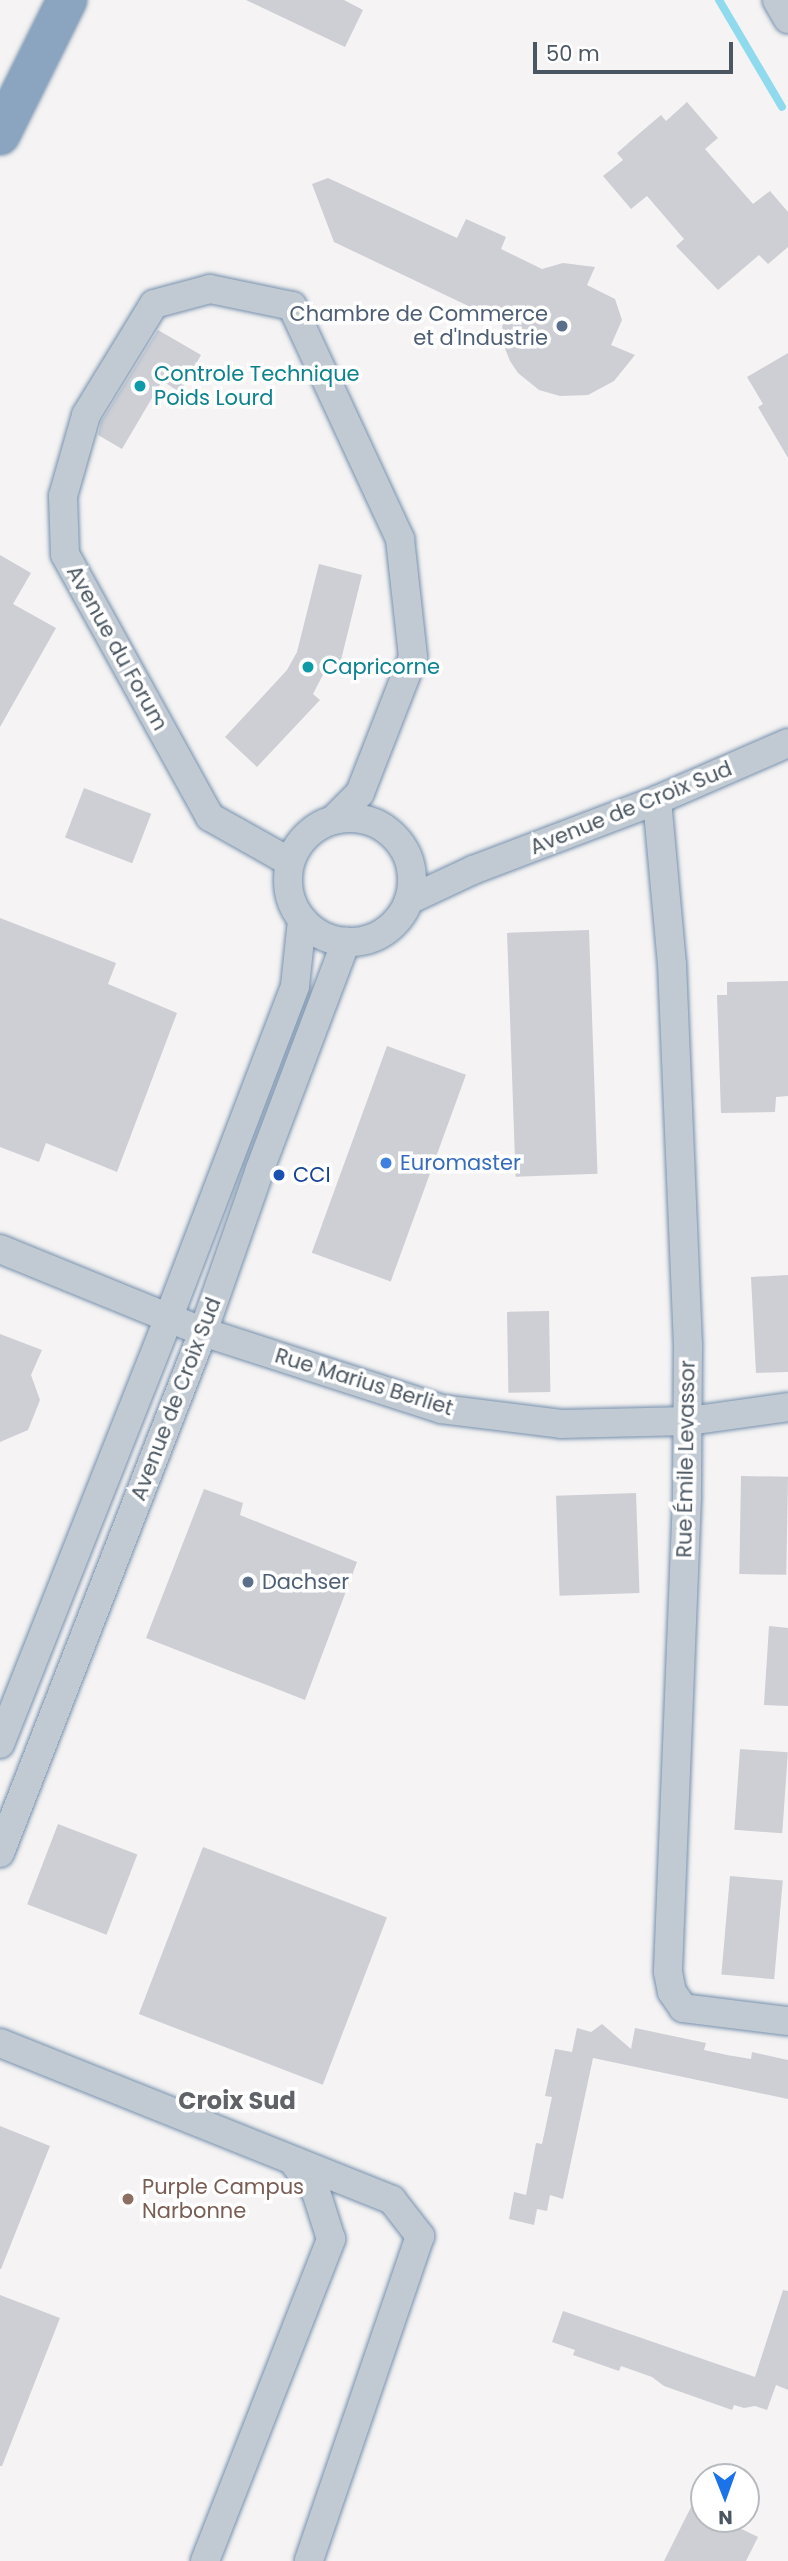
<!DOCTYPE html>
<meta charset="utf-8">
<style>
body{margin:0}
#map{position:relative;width:788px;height:2561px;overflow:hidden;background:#f5f3f3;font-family:Poppins,sans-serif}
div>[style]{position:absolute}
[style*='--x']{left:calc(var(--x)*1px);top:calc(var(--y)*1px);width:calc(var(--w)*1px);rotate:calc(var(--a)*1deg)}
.stream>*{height:8px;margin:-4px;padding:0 4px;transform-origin:4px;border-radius:4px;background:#90daee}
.building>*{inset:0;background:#cdcfd5;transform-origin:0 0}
.roads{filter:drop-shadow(0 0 2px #7690ad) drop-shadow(0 0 2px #7690ad)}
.minor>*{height:28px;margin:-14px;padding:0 14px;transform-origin:14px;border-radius:14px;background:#c1cad2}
.minor>.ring{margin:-14px;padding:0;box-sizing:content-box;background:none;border:28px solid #c1cad2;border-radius:50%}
.highway>*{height:38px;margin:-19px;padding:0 19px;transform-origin:19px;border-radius:19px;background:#8ba5c1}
.dots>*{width:19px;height:19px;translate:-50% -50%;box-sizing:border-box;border:4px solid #fff;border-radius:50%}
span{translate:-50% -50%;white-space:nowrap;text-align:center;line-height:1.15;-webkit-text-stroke:7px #fff;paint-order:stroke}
.service-label{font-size:21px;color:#4e5e75}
.right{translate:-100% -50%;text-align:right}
.left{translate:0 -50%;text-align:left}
.culture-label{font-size:21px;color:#0d838f}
.street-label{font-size:21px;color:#4a5661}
.shop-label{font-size:21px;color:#366cbe}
.transit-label{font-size:21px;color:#164399}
.education-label{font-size:21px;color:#785e54}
.quarter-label{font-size:24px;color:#5f6368;font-weight:700}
.north{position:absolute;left:690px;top:2463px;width:70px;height:70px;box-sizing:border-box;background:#fff;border:2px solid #b7bbc0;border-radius:50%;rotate:179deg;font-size:19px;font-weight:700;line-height:28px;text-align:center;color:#4a5661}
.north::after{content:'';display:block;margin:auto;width:24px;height:32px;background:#1a73e8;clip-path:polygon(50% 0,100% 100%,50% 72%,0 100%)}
.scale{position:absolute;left:533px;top:42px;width:200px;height:32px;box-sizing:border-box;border:4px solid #4a5661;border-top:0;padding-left:9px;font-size:21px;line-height:24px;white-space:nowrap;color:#4a5661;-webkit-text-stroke:5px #fff;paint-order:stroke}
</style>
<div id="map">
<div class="stream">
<i style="--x:719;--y:0;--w:124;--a:59.5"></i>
</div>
<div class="building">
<i style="clip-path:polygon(246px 0,344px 0,363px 10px,345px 47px)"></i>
<i style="clip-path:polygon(687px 102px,718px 138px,705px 149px,753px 204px,770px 191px,788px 212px,788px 247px,768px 264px,759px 255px,718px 290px,676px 246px,684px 239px,647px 196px,631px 209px,603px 176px,623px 160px,617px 153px,634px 138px,661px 115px,666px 121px)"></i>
<i style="clip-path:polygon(328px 178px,457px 238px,466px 219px,506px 237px,501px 249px,542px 269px,563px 263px,595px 267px,587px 285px,615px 299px,622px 320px,611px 345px,635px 355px,614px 381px,588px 395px,560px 396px,539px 390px,518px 373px,510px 361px,504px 346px,502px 322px,334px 242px,312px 184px)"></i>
<i style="clip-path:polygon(158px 330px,201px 355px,180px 392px,162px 381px,122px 449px,98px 435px,101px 422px)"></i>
<i style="clip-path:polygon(788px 353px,788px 458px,758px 407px,763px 404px,747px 377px)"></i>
<i style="clip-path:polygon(0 555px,31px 573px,13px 604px,56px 628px,0 727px)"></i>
<i style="clip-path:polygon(319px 564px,362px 575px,340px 664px,330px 661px,313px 694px,320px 700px,257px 767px,225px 737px,287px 670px,297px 652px)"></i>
<i style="left:84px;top:788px;width:72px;height:53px;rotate:21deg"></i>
<i style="clip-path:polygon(0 918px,116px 963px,108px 984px,177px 1013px,117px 1172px,46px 1143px,39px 1162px,0 1147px)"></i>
<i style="left:589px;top:930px;width:244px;height:82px;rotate:88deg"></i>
<i style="clip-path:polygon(788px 981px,788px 1096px,776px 1097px,775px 1112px,721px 1113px,717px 995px,727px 995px,727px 982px)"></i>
<i style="left:387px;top:1046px;width:84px;height:220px;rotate:20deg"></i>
<i style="clip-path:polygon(788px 1275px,788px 1372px,756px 1373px,751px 1277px)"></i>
<i style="left:549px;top:1311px;width:81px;height:42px;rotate:89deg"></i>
<i style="clip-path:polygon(0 1334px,42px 1350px,31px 1375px,40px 1400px,28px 1430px,0 1442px)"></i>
<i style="left:741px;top:1476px;width:47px;height:98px;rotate:1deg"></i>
<i style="clip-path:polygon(204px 1489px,243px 1503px,240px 1515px,357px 1562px,305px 1700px,146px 1638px)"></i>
<i style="left:636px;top:1493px;width:100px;height:80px;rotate:88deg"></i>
<i style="clip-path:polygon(769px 1626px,788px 1628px,788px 1706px,764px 1705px)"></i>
<i style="left:740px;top:1749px;width:48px;height:81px;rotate:4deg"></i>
<i style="left:58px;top:1824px;width:85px;height:86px;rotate:21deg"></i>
<i style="left:203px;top:1847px;width:197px;height:179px;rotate:21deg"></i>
<i style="left:730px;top:1876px;width:53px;height:99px;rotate:5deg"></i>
<i style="clip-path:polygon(602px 2024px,631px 2049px,635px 2028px,706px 2043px,704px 2050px,727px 2055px,751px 2059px,752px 2052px,788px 2060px,788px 2099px,593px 2058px,563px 2199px,550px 2195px,547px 2211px,537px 2209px,534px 2225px,509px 2219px,514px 2192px,526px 2195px,536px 2143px,542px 2144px,552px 2097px,545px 2096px,555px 2049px,572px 2052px,577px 2028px,591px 2032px)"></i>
<i style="clip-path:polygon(0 2126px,50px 2146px,1px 2269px,0 2269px)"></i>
<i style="clip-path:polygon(783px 2290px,788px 2291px,788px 2390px,776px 2385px,767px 2410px,755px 2406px,744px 2408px,734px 2405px,732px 2410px,664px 2386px,652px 2377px,621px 2366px,619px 2371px,573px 2355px,575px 2350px,552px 2342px,563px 2311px,755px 2377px)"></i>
<i style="clip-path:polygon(0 2295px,60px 2318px,2px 2466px,0 2466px)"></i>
<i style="clip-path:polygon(704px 2481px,704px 2519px,721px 2519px,758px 2537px,746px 2561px,664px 2561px)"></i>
</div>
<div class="roads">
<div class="minor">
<i style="--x:777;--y:0;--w:22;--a:60"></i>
<i style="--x:657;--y:800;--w:165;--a:84.8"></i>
<i style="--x:672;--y:964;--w:381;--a:87.6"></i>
<i style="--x:688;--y:1345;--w:152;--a:90.4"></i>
<i style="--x:687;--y:1497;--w:475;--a:92.3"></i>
<i style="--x:668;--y:1972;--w:20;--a:79"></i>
<i style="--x:672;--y:1992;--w:19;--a:55"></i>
<i style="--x:683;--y:2008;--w:106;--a:7.1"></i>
<i class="ring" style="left:288px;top:818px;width:96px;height:96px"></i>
<i style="--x:290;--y:862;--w:92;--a:-150.6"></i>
<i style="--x:210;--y:817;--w:300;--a:-118.9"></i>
<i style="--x:65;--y:554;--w:58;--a:-92"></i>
<i style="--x:63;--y:496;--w:84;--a:-74.1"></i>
<i style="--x:86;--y:415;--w:130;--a:-58.5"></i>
<i style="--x:154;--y:304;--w:58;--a:-15"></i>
<i style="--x:210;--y:289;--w:84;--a:11.7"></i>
<i style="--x:292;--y:306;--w:257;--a:65.1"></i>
<i style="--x:400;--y:539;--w:119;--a:83.7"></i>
<i style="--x:413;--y:657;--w:146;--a:111.3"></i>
<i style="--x:360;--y:793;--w:38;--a:135"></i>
<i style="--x:409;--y:900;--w:71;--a:-25.1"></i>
<i style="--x:473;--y:870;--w:197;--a:-20.8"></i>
<i style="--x:657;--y:800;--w:143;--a:-23.5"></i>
<i style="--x:0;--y:1249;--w:219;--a:22.2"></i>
<i style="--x:203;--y:1332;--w:250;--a:17.9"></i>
<i style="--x:441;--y:1409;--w:121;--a:7.1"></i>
<i style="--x:561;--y:1424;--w:128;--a:-1.3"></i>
<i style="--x:689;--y:1421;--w:100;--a:-8"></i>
<i style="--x:0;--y:1744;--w:457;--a:-68.4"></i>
<i style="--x:168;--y:1319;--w:356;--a:-69.1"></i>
<i style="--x:295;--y:986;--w:66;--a:-83.9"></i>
<i style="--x:0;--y:1853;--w:559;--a:-68.71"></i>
<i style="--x:203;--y:1332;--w:173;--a:-70.7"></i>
<i style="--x:260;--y:1169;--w:243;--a:-69.3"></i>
<i style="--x:0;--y:2043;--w:422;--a:21.8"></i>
<i style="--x:392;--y:2200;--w:46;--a:52.1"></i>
<i style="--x:420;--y:2236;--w:343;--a:108.9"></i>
<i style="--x:205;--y:2561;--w:346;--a:-68.6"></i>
<i style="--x:331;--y:2239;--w:49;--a:-107.7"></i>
<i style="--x:316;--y:2192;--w:40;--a:-127"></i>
</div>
<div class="highway">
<i style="--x:0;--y:135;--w:151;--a:-63.6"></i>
</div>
</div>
<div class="dots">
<i style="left:562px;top:326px;background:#5c6f8a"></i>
<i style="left:140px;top:386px;background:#0f9aa8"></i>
<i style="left:308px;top:667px;background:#0f9aa8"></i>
<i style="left:386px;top:1163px;background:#3f7fe0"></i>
<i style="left:279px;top:1175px;background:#1a4fb4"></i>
<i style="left:248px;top:1582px;background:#5c6f8a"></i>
<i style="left:128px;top:2199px;background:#8d6e63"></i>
</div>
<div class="service-label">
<span class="right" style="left:548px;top:326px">Chambre de Commerce<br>et d'Industrie</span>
<span class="left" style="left:262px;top:1582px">Dachser</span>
</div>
<div class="culture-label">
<span class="left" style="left:154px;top:386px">Controle Technique<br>Poids Lourd</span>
<span class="left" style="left:322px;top:667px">Capricorne</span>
</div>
<div class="street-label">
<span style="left:117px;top:648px;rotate:61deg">Avenue du Forum</span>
<span style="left:631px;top:808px;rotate:-22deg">Avenue de Croix Sud</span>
<span style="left:364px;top:1382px;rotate:17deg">Rue Marius Berliet</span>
<span style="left:176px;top:1399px;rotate:-69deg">Avenue de Croix Sud</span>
<span style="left:686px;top:1459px;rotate:-89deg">Rue Émile Levassor</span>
</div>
<div class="shop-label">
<span class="left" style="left:400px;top:1163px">Euromaster</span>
</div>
<div class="transit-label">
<span class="left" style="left:293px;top:1175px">CCI</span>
</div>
<div class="education-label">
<span class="left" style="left:142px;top:2199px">Purple Campus<br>Narbonne</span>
</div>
<div class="quarter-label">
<span style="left:237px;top:2101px">Croix Sud</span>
</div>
<div class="north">N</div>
<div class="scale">50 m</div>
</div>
